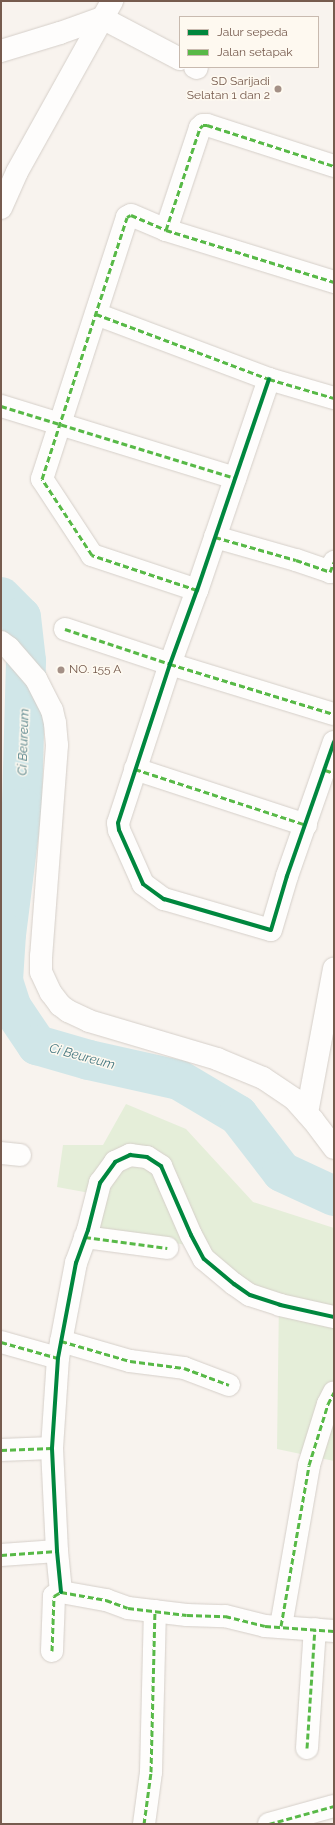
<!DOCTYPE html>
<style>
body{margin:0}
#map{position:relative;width:335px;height:1825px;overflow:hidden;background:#f8f3ee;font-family:Raleway,sans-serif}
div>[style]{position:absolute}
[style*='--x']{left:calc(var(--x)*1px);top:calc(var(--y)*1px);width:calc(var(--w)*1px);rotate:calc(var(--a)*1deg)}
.green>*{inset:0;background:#e5eed9}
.river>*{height:40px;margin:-20px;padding:0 20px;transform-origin:20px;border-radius:20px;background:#d0e6e8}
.roads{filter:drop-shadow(0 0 1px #d5cfc9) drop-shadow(0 0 1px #d5cfc9)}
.minor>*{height:22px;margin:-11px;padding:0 11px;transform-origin:11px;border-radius:11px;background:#fefdfc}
.quiet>*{height:3px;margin-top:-1.5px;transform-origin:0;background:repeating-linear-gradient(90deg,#58b947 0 6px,transparent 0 9px)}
.cycleway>*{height:4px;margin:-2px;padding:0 2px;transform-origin:2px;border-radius:2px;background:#00873e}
.dots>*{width:11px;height:11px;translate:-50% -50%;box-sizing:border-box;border:2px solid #fef9f0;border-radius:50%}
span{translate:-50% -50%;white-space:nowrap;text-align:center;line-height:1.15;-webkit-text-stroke:3px #fef9f0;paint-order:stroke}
.poi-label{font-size:12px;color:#765b4e}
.right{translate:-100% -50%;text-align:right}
.left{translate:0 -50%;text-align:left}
.water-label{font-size:13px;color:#457881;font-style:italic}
.frame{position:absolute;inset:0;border:2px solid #765b4e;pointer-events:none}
.legend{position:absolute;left:179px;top:16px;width:140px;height:52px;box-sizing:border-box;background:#fef9f0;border:1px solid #c8baaf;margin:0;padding:5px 7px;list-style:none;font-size:12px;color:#765b4e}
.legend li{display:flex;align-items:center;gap:8px;height:20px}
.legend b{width:20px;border:1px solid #c8baaf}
</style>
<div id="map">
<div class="green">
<i style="clip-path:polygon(126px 1104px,186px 1129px,253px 1202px,334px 1228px,334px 1461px,277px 1449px,279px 1298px,251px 1290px,205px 1249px,156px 1239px,97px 1232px,106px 1196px,57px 1187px,63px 1145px,103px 1145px)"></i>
</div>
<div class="river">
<i style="--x:1;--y:597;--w:28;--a:45"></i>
<i style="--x:21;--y:617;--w:44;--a:83.5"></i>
<i style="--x:26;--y:661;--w:147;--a:91.6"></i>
<i style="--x:22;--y:808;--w:127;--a:97.2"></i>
<i style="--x:6;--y:934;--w:47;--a:93.7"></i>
<i style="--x:3;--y:981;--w:28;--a:72"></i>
<i style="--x:12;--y:1008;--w:45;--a:56"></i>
<i style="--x:37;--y:1045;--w:54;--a:16.1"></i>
<i style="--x:89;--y:1060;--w:92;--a:12.5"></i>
<i style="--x:179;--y:1080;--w:69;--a:30.7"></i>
<i style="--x:238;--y:1115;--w:72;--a:52.3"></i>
<i style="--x:282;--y:1172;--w:57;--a:24.8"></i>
</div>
<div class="roads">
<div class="minor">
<i style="--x:1;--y:51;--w:62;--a:-17"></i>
<i style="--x:60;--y:33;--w:45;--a:-19.7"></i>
<i style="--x:102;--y:18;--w:88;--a:27.7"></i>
<i style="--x:195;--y:67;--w:2;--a:27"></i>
<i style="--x:1;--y:208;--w:39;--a:-66"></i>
<i style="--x:17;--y:172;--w:196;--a:-60.9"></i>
<i style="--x:166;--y:230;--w:108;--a:-71.6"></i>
<i style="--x:200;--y:128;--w:4;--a:-45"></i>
<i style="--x:203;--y:125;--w:4;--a:0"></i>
<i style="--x:207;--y:125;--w:133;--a:17.9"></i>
<i style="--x:96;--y:314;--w:185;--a:20.6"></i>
<i style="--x:269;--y:379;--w:68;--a:16.3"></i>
<i style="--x:269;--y:379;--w:223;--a:108.8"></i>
<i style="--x:197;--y:590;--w:79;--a:110"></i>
<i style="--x:170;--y:664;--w:167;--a:108.1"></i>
<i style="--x:118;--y:823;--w:7;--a:82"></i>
<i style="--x:119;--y:830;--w:59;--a:66"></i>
<i style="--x:143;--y:884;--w:26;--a:36"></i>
<i style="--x:164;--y:899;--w:111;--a:16.2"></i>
<i style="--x:271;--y:930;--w:56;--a:-73.5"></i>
<i style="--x:287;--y:876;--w:142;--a:-70.7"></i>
<i style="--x:1;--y:406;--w:245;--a:17.1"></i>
<i style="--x:215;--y:537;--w:84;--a:15.9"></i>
<i style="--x:296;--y:560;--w:36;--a:19"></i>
<i style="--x:330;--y:572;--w:11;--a:-68"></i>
<i style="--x:197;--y:590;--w:111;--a:-161.6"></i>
<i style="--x:92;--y:555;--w:91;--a:-123.3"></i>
<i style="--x:42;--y:479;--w:275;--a:-72"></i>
<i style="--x:127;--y:217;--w:4;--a:-27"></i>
<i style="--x:131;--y:215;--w:38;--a:23"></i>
<i style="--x:166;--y:230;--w:176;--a:17.2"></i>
<i style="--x:65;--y:629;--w:111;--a:18.4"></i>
<i style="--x:170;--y:664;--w:171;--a:17"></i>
<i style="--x:1;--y:642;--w:10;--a:37"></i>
<i style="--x:9;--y:648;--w:41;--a:48.9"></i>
<i style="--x:36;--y:679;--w:35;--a:63"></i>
<i style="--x:52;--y:710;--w:13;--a:77"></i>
<i style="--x:55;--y:723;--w:22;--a:85"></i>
<i style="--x:57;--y:745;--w:212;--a:94.3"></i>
<i style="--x:41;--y:956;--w:16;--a:90"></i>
<i style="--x:41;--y:972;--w:23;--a:65"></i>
<i style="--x:51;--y:993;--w:15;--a:53"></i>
<i style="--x:60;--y:1005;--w:10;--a:37"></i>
<i style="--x:68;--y:1011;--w:23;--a:25"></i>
<i style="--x:89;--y:1021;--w:134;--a:16.5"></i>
<i style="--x:217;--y:1059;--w:50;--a:22.4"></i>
<i style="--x:263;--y:1078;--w:37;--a:34"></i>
<i style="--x:294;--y:1099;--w:28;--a:48"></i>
<i style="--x:313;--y:1120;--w:35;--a:53"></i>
<i style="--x:135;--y:769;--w:180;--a:18.1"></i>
<i style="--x:307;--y:1113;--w:147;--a:-79.4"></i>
<i style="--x:1;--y:1153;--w:19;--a:6"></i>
<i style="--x:85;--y:1237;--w:83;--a:7.6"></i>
<i style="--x:61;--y:1341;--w:72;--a:16.2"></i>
<i style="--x:130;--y:1361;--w:54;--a:7.4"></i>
<i style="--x:184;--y:1368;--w:48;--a:20.7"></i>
<i style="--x:1;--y:1342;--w:59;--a:15.7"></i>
<i style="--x:1;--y:1450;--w:51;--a:-2.2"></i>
<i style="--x:1;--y:1555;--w:56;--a:-4.1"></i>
<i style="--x:61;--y:1592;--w:41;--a:-95.6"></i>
<i style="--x:57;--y:1551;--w:103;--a:-92.8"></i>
<i style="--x:52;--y:1448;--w:90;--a:-86.2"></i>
<i style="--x:58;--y:1358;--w:97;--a:-79.3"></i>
<i style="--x:76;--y:1263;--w:35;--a:-70"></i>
<i style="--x:88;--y:1230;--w:49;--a:-75.7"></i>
<i style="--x:100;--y:1183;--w:26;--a:-54"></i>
<i style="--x:115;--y:1162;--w:17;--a:-25"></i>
<i style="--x:130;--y:1155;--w:17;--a:7"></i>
<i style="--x:147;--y:1157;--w:17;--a:33"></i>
<i style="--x:161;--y:1166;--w:75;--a:66.5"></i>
<i style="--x:191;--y:1235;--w:27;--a:62"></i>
<i style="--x:204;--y:1259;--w:39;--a:40"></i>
<i style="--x:234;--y:1284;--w:19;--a:35"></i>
<i style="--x:250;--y:1295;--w:32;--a:18"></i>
<i style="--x:280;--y:1305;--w:55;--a:12.5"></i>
<i style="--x:281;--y:1626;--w:163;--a:-80.1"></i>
<i style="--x:309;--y:1465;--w:64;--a:-72.7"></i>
<i style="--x:328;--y:1404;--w:13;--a:-63"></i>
<i style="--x:52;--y:1651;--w:55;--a:-87.9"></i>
<i style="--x:54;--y:1596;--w:8;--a:-30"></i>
<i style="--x:61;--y:1592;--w:46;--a:10.1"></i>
<i style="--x:106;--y:1600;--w:23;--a:20"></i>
<i style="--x:128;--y:1608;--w:59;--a:6.8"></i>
<i style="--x:187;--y:1615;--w:38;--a:2"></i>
<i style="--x:225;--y:1616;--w:41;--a:14"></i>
<i style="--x:265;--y:1626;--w:69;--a:4.1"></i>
<i style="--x:307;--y:1748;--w:119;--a:-86.2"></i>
<i style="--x:144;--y:1824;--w:52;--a:-82.3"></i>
<i style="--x:151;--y:1772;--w:161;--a:-88.6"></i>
<i style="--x:269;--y:1824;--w:67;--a:-15.5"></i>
</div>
</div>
<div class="quiet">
<i style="--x:166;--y:230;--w:108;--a:-71.6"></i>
<i style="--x:200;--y:128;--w:4;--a:-45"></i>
<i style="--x:203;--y:125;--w:4;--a:0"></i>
<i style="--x:207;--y:125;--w:133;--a:17.9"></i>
<i style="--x:96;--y:314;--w:185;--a:20.6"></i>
<i style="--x:269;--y:379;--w:68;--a:16.3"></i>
<i style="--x:1;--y:406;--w:245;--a:17.1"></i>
<i style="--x:215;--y:537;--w:84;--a:15.9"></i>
<i style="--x:296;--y:560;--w:36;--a:19"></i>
<i style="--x:330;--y:572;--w:11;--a:-68"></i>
<i style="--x:197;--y:590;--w:111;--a:-161.6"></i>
<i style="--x:92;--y:555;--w:91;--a:-123.3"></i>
<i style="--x:42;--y:479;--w:275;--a:-72"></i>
<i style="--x:127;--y:217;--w:4;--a:-27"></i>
<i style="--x:131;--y:215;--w:38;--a:23"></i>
<i style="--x:166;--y:230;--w:176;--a:17.2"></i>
<i style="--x:65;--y:629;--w:111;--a:18.4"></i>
<i style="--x:170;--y:664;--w:171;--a:17"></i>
<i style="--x:135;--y:769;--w:180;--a:18.1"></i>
<i style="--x:325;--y:770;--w:9;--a:18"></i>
<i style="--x:85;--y:1237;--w:83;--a:7.6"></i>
<i style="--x:61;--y:1341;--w:72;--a:16.2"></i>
<i style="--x:130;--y:1361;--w:54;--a:7.4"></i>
<i style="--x:184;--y:1368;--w:48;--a:20.7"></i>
<i style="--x:1;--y:1342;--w:59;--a:15.7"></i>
<i style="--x:1;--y:1450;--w:51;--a:-2.2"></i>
<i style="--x:1;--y:1555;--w:56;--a:-4.1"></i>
<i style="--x:281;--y:1626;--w:163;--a:-80.1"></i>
<i style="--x:309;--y:1465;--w:64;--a:-72.7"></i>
<i style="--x:328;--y:1404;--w:13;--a:-63"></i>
<i style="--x:52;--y:1651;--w:55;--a:-87.9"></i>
<i style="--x:54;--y:1596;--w:8;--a:-30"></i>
<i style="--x:61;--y:1592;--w:46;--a:10.1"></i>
<i style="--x:106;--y:1600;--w:23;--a:20"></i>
<i style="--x:128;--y:1608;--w:59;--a:6.8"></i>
<i style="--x:187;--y:1615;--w:38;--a:2"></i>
<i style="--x:225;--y:1616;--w:41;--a:14"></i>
<i style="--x:265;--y:1626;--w:69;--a:4.1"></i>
<i style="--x:307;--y:1748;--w:119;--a:-86.2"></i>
<i style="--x:144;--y:1824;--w:52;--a:-82.3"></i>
<i style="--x:151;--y:1772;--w:161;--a:-88.6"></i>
<i style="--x:269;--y:1824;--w:67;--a:-15.5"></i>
</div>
<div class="cycleway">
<i style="--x:269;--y:379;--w:223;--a:108.8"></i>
<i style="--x:197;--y:590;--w:79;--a:110"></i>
<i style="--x:170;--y:664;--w:167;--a:108.1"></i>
<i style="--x:118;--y:823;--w:7;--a:82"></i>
<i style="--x:119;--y:830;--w:59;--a:66"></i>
<i style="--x:143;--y:884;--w:26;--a:36"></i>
<i style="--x:164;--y:899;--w:111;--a:16.2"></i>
<i style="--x:271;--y:930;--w:56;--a:-73.5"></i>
<i style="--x:287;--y:876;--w:142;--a:-70.7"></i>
<i style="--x:61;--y:1592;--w:41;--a:-95.6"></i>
<i style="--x:57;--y:1551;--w:103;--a:-92.8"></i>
<i style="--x:52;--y:1448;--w:90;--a:-86.2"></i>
<i style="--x:58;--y:1358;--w:97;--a:-79.3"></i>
<i style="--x:76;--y:1263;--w:35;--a:-70"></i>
<i style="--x:88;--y:1230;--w:49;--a:-75.7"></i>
<i style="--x:100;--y:1183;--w:26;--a:-54"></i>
<i style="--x:115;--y:1162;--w:17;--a:-25"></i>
<i style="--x:130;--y:1155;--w:17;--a:7"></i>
<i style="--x:147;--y:1157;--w:17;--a:33"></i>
<i style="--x:161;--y:1166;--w:75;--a:66.5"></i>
<i style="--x:191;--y:1235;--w:27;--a:62"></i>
<i style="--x:204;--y:1259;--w:39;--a:40"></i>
<i style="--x:234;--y:1284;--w:19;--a:35"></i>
<i style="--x:250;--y:1295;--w:32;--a:18"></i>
<i style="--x:280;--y:1305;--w:55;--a:12.5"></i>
</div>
<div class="dots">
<i style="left:278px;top:89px;background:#a49086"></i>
<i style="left:61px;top:670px;background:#a49086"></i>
</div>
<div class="poi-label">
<span class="right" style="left:270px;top:89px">SD Sarijadi<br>Selatan 1 dan 2</span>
<span class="left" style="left:69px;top:670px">NO. 155 A</span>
</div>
<div class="water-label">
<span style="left:24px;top:742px;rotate:-88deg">Ci Beureum</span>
<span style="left:82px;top:1057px;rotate:15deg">Ci Beureum</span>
</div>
<div class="frame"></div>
<ul class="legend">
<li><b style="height:5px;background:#00873e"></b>Jalur sepeda</li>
<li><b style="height:5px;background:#58b947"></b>Jalan setapak</li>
</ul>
</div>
